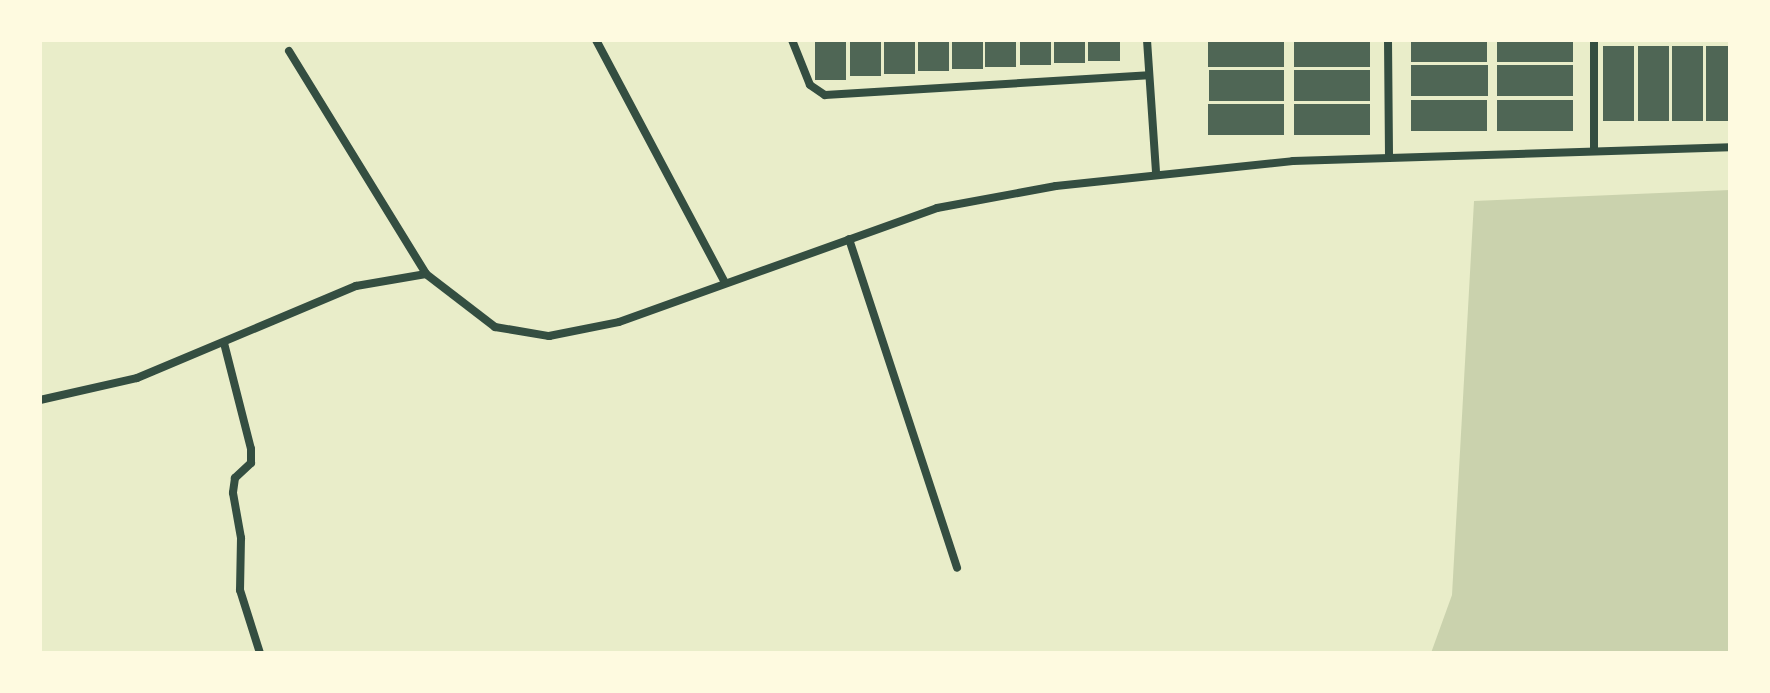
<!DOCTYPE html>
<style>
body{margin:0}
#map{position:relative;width:1770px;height:693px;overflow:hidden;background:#e9edc9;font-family:Arial,sans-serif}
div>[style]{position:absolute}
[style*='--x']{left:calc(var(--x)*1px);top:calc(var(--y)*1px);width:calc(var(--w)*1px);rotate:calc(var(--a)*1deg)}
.green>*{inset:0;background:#cad2ad}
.building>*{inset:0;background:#4f6655;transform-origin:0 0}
.minor>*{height:8px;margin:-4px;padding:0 4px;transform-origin:4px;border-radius:4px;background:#344e41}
span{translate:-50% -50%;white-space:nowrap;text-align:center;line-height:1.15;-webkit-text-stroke:6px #fefae0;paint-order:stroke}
.frame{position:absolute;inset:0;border:42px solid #fefae0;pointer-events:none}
</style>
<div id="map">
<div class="green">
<i style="clip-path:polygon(1730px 190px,1730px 653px,1431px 653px,1452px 595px,1474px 201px)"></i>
</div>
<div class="building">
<i style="left:815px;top:40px;width:31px;height:40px"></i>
<i style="left:850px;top:40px;width:31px;height:36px"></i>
<i style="left:884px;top:40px;width:31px;height:34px"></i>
<i style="left:918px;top:40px;width:31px;height:31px"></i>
<i style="left:952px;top:40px;width:31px;height:29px"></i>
<i style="left:985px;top:40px;width:31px;height:27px"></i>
<i style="left:1020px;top:40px;width:31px;height:25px"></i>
<i style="left:1054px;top:40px;width:31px;height:23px"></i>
<i style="left:1088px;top:40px;width:32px;height:21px"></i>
<i style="left:1208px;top:40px;width:76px;height:27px"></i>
<i style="left:1294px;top:40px;width:76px;height:27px"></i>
<i style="left:1411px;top:40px;width:76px;height:22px"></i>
<i style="left:1497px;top:40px;width:76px;height:22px"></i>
<i style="left:1603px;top:46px;width:31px;height:75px"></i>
<i style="left:1638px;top:46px;width:31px;height:75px"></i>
<i style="left:1672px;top:46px;width:31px;height:75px"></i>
<i style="left:1706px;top:46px;width:24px;height:75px"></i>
<i style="left:1411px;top:65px;width:77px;height:31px"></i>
<i style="left:1497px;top:65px;width:76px;height:31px"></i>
<i style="left:1209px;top:70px;width:75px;height:31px"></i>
<i style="left:1294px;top:70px;width:76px;height:31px"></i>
<i style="left:1411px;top:100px;width:76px;height:31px"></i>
<i style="left:1497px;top:100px;width:76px;height:31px"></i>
<i style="left:1208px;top:104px;width:76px;height:31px"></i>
<i style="left:1294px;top:104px;width:76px;height:31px"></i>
</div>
<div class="minor">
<i style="--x:596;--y:40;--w:275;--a:62"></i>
<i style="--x:792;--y:40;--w:48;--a:68.2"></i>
<i style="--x:810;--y:85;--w:18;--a:34"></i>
<i style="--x:825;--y:95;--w:324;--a:-3.5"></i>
<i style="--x:1147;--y:40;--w:133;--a:86.1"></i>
<i style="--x:1388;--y:40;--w:116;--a:89.5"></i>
<i style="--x:1594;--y:40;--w:111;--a:90"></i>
<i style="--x:289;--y:51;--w:262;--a:58.4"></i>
<i style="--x:849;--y:239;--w:346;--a:71.8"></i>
<i style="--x:224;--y:343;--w:109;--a:75.7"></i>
<i style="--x:251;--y:449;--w:14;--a:90"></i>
<i style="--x:251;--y:463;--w:22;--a:137"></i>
<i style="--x:235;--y:478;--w:15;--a:98"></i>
<i style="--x:233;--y:493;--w:46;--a:79.9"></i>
<i style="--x:241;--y:538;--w:52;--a:91.1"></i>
<i style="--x:240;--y:590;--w:66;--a:72.4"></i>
<i style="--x:40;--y:400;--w:99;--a:-12.8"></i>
<i style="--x:137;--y:378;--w:238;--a:-22.8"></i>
<i style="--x:356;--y:286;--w:71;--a:-9.7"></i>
<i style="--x:426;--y:274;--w:87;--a:37.5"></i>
<i style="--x:495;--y:327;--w:55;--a:9.5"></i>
<i style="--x:549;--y:336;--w:71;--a:-11.3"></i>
<i style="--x:619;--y:322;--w:338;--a:-19.7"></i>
<i style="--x:937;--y:208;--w:121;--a:-10.5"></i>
<i style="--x:1056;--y:186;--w:238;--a:-6"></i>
<i style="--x:1293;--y:161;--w:437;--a:-1.8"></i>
</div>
<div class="frame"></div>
</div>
